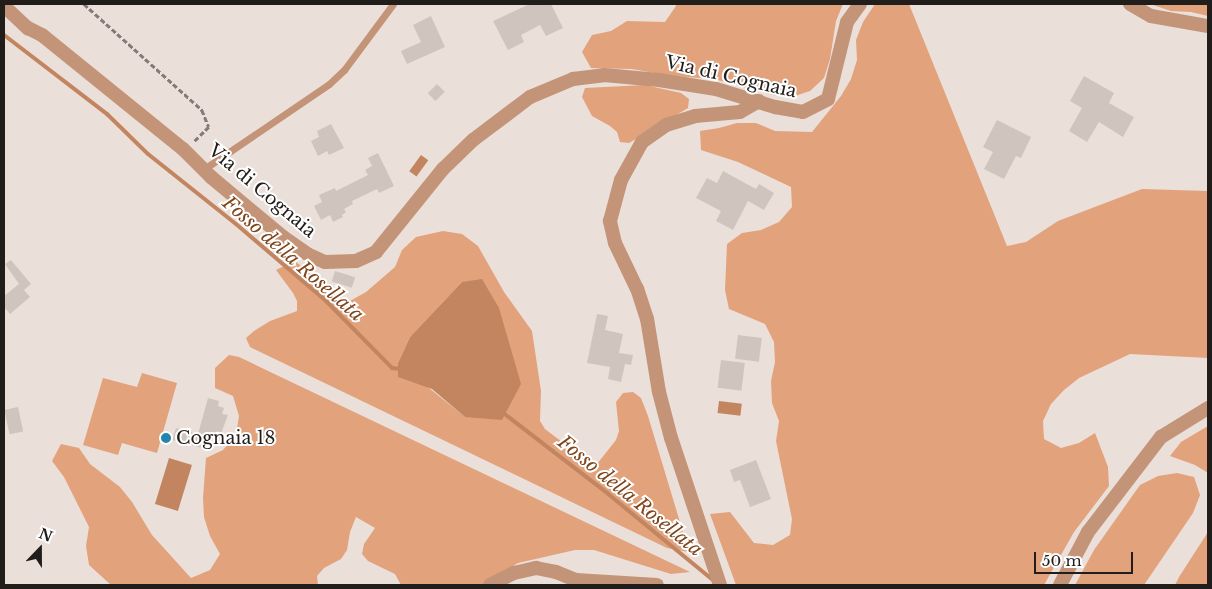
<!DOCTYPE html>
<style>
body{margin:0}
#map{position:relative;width:1212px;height:589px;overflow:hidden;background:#ebdfd9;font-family:"Libre Baskerville",serif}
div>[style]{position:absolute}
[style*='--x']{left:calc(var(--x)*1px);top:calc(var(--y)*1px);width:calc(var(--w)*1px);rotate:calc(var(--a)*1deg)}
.green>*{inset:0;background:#e2a27c}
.water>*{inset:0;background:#c2855f;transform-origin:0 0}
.stream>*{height:4px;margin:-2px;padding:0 2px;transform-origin:2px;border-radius:2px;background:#c2855f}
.building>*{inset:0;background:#d0c5be;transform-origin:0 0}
.path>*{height:2.5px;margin-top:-1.25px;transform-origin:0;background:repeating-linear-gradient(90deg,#837b77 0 5px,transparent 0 7.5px)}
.service>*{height:7px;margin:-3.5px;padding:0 3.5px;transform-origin:3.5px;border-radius:3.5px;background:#c39478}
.minor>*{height:14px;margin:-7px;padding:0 7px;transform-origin:7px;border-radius:7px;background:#c39478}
.dots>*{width:14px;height:14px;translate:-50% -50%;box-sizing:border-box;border:2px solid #fff;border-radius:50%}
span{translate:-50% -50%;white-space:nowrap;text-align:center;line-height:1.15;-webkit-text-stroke:4px #fff;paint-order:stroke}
.street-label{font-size:18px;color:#211d1b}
.poi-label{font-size:18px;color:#211d1b}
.left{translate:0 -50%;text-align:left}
.water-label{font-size:19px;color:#80451b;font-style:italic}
.frame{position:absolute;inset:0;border:5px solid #211d1b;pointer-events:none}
.north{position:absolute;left:15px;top:524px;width:50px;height:50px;-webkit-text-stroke:4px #fff;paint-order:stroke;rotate:22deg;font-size:14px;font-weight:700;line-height:20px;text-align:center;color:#211d1b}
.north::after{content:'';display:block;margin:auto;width:18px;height:22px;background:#211d1b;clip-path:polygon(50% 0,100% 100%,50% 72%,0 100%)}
.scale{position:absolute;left:1034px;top:552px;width:99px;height:22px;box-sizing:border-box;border:2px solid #211d1b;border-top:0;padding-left:6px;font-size:15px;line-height:18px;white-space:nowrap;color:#211d1b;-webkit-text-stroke:4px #fff;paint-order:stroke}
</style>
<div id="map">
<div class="green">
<i style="clip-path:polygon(675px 4px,843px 4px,836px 21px,830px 59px,824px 78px,810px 91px,792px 97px,773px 95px,714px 79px,671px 76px,632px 69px,591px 68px,582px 52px,592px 35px,611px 31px,627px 21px,665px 22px,676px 6px)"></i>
<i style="clip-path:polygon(875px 4px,909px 4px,1007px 246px,1026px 242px,1058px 221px,1142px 189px,1208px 191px,1208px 358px,1130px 354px,1079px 378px,1064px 390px,1051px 404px,1043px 421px,1044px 439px,1061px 448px,1079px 443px,1095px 433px,1108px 467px,1109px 486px,1074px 532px,1044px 585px,736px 585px,710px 514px,730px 512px,754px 543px,773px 545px,790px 535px,792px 519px,776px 441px,779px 421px,772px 403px,771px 381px,775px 362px,774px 342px,765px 324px,729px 309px,725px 290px,727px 244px,742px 233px,761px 230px,779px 222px,792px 207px,791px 187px,738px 162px,701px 150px,700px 131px,719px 128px,737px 123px,756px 123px,775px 131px,812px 132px,841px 96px,851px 79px,857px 60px,856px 40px,863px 22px)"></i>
<i style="clip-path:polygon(1150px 4px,1208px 4px,1208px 16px,1191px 12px,1171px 11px)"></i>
<i style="clip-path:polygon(645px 85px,681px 93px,689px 99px,688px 108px,629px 143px,620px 142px,617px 132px,610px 126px,592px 116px,582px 97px,585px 88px)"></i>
<i style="clip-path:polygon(evenodd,443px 231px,462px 234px,478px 246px,504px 292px,532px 331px,541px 391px,540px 421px,545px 429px,587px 461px,597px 464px,616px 440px,619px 431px,616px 402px,623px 393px,633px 392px,641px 398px,648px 416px,689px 552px,667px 548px,250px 347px,246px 338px,254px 331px,270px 321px,297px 311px,297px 301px,293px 293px,276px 270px,294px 261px,312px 273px,334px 294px,350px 301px,366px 292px,395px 267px,402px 250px,416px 237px,443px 231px,462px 282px,465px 417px,398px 363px,410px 337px,462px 282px)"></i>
<i style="clip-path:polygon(229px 355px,239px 357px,690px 572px,671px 574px,594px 550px,575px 550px,518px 563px,481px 585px,401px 585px,395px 574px,368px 561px,362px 554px,364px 544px,375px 528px,356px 517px,350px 532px,347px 550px,341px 559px,324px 568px,317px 576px,318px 585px,111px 585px,89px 565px,86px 546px,89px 527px,64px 477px,52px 461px,61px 444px,79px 448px,90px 464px,120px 487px,132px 502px,152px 535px,191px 578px,210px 570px,220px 554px,210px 536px,204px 517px,203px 498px,206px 458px,223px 450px,236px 435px,239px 416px,233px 396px,215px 388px,215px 368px)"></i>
<i style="clip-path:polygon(142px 373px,177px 383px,157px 453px,122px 443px,118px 455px,83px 445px,103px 378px,137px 387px)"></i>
<i style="clip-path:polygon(1208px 426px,1208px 473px,1195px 465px,1170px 456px,1181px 442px)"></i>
<i style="clip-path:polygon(1177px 473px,1194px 477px,1200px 495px,1193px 513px,1144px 585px,1075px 585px,1094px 550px,1140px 485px,1158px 476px)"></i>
<i style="clip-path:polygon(1208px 532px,1208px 585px,1175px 585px,1179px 577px)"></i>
</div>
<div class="water">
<i style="left:421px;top:155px;width:9px;height:20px;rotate:36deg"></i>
<i style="clip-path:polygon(482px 279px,499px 308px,521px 384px,502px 420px,465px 417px,432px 389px,398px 377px,398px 363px,410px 337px,462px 282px)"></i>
<i style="left:719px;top:401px;width:23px;height:12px;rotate:7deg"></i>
<i style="left:169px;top:458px;width:24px;height:48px;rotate:17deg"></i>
</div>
<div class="stream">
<i style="--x:4;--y:35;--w:130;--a:37.5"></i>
<i style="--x:107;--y:114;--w:57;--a:44.3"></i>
<i style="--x:148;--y:154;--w:112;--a:38.5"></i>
<i style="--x:236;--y:224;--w:118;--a:40.5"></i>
<i style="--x:326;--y:301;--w:94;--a:45.4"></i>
<i style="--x:392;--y:368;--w:9;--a:6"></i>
<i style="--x:502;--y:412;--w:133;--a:37.6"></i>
<i style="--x:607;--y:493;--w:139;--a:39.4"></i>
</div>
<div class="building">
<i style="clip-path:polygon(530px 4px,551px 4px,563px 28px,546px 36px,540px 25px,521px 35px,524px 42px,508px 50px,493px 21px)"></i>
<i style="clip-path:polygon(431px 16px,445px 47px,407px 64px,401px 51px,421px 42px,413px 25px)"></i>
<i style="clip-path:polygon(1084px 76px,1114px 93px,1109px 103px,1134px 117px,1123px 137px,1099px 122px,1087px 142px,1069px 131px,1082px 108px,1070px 101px)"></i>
<i style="left:437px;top:84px;width:11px;height:13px;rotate:45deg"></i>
<i style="clip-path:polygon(997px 120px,1031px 137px,1021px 158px,1016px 156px,1004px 179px,984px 169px,993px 152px,983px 147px)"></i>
<i style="clip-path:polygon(331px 124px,344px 148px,329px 155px,327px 151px,318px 156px,311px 141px,319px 137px,317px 131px)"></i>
<i style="clip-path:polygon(378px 153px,394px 186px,379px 193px,377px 189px,352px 201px,353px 204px,344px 209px,346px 212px,342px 215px,343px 217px,333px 222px,330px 215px,321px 220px,314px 206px,322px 202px,319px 195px,335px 188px,336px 191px,368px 175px,365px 170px,372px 166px,368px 158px)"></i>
<i style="clip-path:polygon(723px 171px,756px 189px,759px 184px,774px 193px,764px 210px,748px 201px,733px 230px,716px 221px,721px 211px,696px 198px,707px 178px,717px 183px)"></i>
<i style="clip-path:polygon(11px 260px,31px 284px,24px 290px,30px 297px,10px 314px,4px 307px,4px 296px,19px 284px,5px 264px)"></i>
<i style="left:335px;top:271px;width:21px;height:11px;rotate:17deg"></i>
<i style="clip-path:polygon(597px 314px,608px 316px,605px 330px,623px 334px,619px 353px,633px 355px,631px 365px,625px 364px,621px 382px,608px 379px,610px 367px,587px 363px)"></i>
<i style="left:738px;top:335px;width:24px;height:24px;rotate:7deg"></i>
<i style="left:721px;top:360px;width:24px;height:28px;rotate:7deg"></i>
<i style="clip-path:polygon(208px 398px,219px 401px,218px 406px,224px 408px,222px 414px,228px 415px,219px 439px,209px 436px,206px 449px,172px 440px,176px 428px,198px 434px)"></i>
<i style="left:18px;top:407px;width:25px;height:14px;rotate:78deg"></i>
<i style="clip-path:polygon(756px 460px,771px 499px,750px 507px,740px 480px,734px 482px,730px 470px)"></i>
</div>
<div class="path">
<i style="--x:84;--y:4;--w:159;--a:41.9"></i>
<i style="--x:202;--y:110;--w:18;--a:68"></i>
<i style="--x:209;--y:127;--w:21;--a:135"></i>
</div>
<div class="service">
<i style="--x:204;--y:169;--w:151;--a:-34.2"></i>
<i style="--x:329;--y:84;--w:21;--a:-43"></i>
<i style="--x:344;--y:70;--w:82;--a:-53.4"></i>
</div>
<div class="minor">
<i style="--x:1130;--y:4;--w:24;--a:30"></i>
<i style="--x:1151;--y:16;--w:58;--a:10"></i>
<i style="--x:4;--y:6;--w:33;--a:43"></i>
<i style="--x:28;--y:28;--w:16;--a:27"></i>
<i style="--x:42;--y:35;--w:181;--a:39"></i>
<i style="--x:183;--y:149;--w:40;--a:45"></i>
<i style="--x:211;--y:177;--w:94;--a:39.8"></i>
<i style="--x:283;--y:237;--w:32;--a:35"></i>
<i style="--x:309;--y:255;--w:17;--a:24"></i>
<i style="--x:325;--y:262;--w:31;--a:-2"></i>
<i style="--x:356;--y:261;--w:22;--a:-24"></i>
<i style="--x:376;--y:252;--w:107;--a:-51.1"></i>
<i style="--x:443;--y:169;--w:42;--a:-44"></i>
<i style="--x:473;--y:140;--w:71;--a:-37"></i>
<i style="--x:530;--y:97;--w:47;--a:-22.7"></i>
<i style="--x:573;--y:79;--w:31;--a:-7"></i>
<i style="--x:604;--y:75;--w:55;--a:5.2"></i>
<i style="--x:659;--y:80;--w:58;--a:9"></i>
<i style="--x:716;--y:89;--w:62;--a:17"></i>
<i style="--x:775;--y:107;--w:28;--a:10"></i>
<i style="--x:803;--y:112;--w:28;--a:-27"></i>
<i style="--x:828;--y:99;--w:79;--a:-76.1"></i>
<i style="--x:847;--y:22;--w:22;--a:-54"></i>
<i style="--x:490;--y:585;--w:27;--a:-27"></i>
<i style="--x:514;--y:573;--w:23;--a:-13"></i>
<i style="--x:536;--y:568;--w:20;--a:11"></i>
<i style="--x:556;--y:572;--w:22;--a:22"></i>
<i style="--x:576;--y:580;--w:81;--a:3.5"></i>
<i style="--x:720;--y:585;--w:155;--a:-108.4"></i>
<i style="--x:671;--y:438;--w:48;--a:-104.6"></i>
<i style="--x:659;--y:392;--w:74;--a:-99.3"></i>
<i style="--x:647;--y:319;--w:32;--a:-108"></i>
<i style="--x:637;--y:289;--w:51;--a:-115.6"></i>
<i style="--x:615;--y:243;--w:23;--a:-103"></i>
<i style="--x:610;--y:221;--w:42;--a:-75"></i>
<i style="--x:621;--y:180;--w:43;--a:-61.1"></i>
<i style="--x:642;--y:142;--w:29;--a:-35"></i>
<i style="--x:666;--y:125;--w:30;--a:-17"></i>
<i style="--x:695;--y:116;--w:45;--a:-5.1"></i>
<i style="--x:740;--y:112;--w:22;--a:-30"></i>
<i style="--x:1060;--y:585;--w:60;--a:-62.2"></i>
<i style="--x:1088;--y:532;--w:120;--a:-52.5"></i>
<i style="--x:1161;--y:437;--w:55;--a:-31.7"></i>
</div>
<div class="dots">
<i style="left:166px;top:438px;background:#2285af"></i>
</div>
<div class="street-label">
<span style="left:731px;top:77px;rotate:13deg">Via di Cognaia</span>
<span style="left:262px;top:191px;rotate:40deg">Via di Cognaia</span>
</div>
<div class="poi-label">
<span class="left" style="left:176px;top:438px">Cognaia 18</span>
</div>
<div class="water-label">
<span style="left:293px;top:259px;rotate:41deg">Fosso della Rosellata</span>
<span style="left:630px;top:496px;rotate:39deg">Fosso della Rosellata</span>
</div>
<div class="frame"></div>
<div class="north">N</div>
<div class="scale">50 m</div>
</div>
